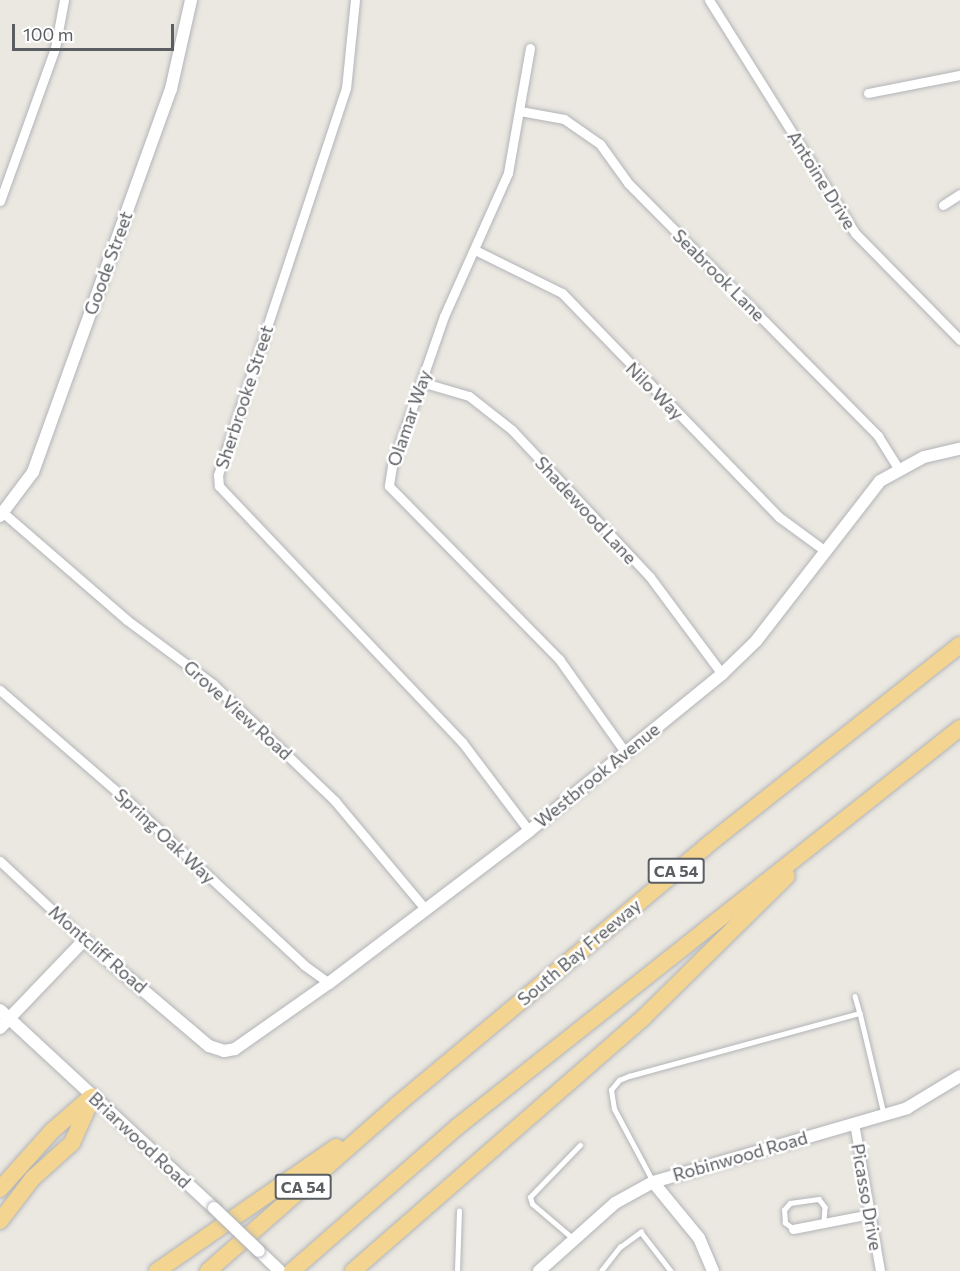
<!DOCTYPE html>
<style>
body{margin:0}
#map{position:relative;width:960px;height:1271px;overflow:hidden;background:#ebe8e1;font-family:Commissioner,sans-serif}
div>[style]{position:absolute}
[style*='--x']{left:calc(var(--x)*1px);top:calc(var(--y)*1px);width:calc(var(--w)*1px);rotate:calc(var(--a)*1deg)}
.roads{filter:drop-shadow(0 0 2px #b2b4b8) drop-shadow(0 0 2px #b2b4b8)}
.lane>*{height:4.5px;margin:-2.25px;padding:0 2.25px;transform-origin:2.25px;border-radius:2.25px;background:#fff}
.street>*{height:9px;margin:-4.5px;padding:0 4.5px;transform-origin:4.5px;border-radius:4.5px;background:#fff}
.secondary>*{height:12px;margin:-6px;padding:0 6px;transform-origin:6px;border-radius:6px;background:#fff}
.highway>*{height:16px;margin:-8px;padding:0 8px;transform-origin:8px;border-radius:8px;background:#f3d490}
.bridges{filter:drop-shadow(0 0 2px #b1b4b8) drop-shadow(0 0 2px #b1b4b8)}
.secondary-bridge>*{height:12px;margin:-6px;padding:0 6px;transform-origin:6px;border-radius:6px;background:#fff}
span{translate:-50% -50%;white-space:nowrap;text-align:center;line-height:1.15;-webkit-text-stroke:5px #fff;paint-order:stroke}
.shield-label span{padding:2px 4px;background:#fff;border:2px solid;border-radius:4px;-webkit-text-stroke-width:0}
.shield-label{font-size:16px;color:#5a5d61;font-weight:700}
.street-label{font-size:18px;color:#5a5d61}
.scale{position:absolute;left:12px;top:24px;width:162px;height:27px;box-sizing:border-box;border:3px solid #5a5d61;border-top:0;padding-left:8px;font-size:18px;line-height:21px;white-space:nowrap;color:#5a5d61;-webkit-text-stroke:4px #fff;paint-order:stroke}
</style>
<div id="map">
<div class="roads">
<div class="lane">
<i style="--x:855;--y:996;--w:18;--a:74"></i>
<i style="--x:653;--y:1182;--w:83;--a:-118.1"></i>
<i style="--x:614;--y:1109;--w:19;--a:-99"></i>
<i style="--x:611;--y:1090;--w:13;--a:-51"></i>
<i style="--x:619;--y:1080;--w:11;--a:-22"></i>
<i style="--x:629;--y:1076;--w:239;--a:-15.3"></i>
<i style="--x:860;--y:1013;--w:104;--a:76.6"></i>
<i style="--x:793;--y:1229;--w:10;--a:-143"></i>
<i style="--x:785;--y:1223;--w:13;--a:-94"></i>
<i style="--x:784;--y:1210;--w:9;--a:-49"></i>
<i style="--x:790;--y:1203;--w:29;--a:-8"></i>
<i style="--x:819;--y:1199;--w:10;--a:53"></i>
<i style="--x:825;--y:1207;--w:16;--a:94"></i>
<i style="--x:572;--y:1238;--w:52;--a:-139.6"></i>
<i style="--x:532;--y:1204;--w:7;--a:-106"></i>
<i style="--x:530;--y:1197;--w:72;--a:-46.1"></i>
<i style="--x:457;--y:1271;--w:60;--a:-88.1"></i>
<i style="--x:601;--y:1271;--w:31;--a:-52"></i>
<i style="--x:620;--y:1247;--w:26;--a:-36"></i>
<i style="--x:641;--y:1232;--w:49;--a:52.4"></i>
</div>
<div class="street">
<i style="--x:355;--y:0;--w:88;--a:95.8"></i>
<i style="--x:346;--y:88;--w:408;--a:108.3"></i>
<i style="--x:218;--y:475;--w:11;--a:85"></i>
<i style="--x:219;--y:486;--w:353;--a:46.5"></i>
<i style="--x:462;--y:742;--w:111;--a:53"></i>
<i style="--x:709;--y:0;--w:275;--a:57.9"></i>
<i style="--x:855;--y:233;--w:150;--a:45.5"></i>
<i style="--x:530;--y:48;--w:127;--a:100"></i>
<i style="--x:508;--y:173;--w:157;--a:114.1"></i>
<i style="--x:444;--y:316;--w:159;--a:109.1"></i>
<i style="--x:392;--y:466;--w:20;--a:99"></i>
<i style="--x:389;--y:486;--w:243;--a:45.5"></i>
<i style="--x:559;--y:659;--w:114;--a:54.6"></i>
<i style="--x:868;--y:93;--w:94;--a:-11.1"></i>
<i style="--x:520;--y:111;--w:45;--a:10.3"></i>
<i style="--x:564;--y:119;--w:44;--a:34.8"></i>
<i style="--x:600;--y:144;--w:48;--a:54.3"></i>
<i style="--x:628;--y:183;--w:356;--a:45.3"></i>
<i style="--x:878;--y:436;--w:39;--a:58"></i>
<i style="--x:0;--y:201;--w:163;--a:-70.2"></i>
<i style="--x:55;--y:48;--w:49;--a:-79.4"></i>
<i style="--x:943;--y:205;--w:20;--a:-33"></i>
<i style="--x:475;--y:250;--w:97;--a:26.3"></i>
<i style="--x:562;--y:293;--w:312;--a:45.9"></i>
<i style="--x:779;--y:517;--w:56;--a:36.3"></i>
<i style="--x:421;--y:382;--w:50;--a:16.3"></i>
<i style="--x:469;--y:396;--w:55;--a:38.3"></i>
<i style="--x:512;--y:430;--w:202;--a:46.8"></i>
<i style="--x:650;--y:577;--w:121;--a:53.4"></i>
<i style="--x:0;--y:510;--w:168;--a:40.9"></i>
<i style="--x:127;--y:620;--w:107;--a:36.7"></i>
<i style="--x:213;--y:684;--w:169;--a:43.8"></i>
<i style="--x:335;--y:801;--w:142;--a:50.1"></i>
<i style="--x:0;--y:690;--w:174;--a:41"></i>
<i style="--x:131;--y:804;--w:236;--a:42.9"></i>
<i style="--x:304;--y:965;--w:31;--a:36"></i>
<i style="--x:0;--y:861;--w:115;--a:43.2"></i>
<i style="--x:854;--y:1123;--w:150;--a:80"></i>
<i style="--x:793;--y:1229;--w:78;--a:-11"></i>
</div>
<div class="secondary">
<i style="--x:0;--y:516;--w:55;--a:-53.1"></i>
<i style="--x:33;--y:472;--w:407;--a:-70.2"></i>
<i style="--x:171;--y:89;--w:91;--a:-77.3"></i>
<i style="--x:0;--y:1010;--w:292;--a:42.8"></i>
<i style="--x:0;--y:1028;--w:122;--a:-46.3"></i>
<i style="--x:84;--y:940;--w:164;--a:40.3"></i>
<i style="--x:209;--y:1046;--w:16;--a:18"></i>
<i style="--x:224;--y:1051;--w:11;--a:-10"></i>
<i style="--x:235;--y:1049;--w:115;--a:-35.1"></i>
<i style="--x:329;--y:983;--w:251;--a:-37.2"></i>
<i style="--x:529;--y:831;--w:249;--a:-39.1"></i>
<i style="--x:722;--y:674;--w:47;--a:-44.1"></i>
<i style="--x:756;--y:641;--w:202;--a:-52.2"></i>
<i style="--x:880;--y:481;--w:50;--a:-28.6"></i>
<i style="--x:924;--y:457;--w:37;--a:-13"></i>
<i style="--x:653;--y:1182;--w:72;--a:50.6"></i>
<i style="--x:699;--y:1238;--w:36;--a:67"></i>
<i style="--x:259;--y:1251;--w:29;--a:44"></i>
<i style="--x:539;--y:1271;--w:102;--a:-41.8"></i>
<i style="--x:615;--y:1203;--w:43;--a:-28.9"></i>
<i style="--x:653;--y:1182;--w:265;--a:-16.2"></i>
<i style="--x:907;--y:1108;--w:62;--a:-31.1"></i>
</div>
<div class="highway">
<i style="--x:0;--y:1189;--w:79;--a:-48.1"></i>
<i style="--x:53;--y:1130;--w:49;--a:-40.9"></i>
<i style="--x:0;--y:1221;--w:54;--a:-52.5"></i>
<i style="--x:33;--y:1178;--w:52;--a:-41.9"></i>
<i style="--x:72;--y:1143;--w:51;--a:-65.9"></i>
<i style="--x:157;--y:1271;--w:218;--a:-34.7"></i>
<i style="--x:208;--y:1271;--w:253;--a:-41.3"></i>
<i style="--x:398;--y:1104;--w:400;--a:-39.9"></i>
<i style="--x:705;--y:847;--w:325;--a:-38.4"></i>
<i style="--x:292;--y:1271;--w:219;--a:-41.1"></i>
<i style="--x:457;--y:1127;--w:642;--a:-38.42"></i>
<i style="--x:353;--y:1271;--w:385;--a:-41.1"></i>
<i style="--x:643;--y:1018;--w:202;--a:-44.6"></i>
</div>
</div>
<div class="bridges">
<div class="secondary-bridge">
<i style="--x:214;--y:1208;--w:62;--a:43.7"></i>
</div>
</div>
<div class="shield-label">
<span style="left:676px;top:871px">CA 54</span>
<span style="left:303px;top:1187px">CA 54</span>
</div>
<div class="street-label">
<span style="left:822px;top:180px;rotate:58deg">Antoine Drive</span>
<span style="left:108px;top:263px;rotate:-70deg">Goode Street</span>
<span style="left:719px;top:275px;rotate:45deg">Seabrook Lane</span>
<span style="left:655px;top:391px;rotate:45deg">Nilo Way</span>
<span style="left:244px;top:397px;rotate:-72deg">Sherbrooke Street</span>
<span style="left:409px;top:418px;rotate:-71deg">Olamar Way</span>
<span style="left:586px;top:510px;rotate:47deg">Shadewood Lane</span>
<span style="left:238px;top:710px;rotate:42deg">Grove View Road</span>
<span style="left:597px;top:775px;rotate:-39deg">Westbrook Avenue</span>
<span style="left:165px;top:836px;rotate:43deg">Spring Oak Way</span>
<span style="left:98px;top:949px;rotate:41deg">Montcliff Road</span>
<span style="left:579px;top:952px;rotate:-40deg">South Bay Freeway</span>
<span style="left:140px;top:1140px;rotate:43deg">Briarwood Road</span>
<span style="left:740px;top:1156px;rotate:-16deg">Robinwood Road</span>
<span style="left:867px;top:1197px;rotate:80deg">Picasso Drive</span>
</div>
<div class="scale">100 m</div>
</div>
